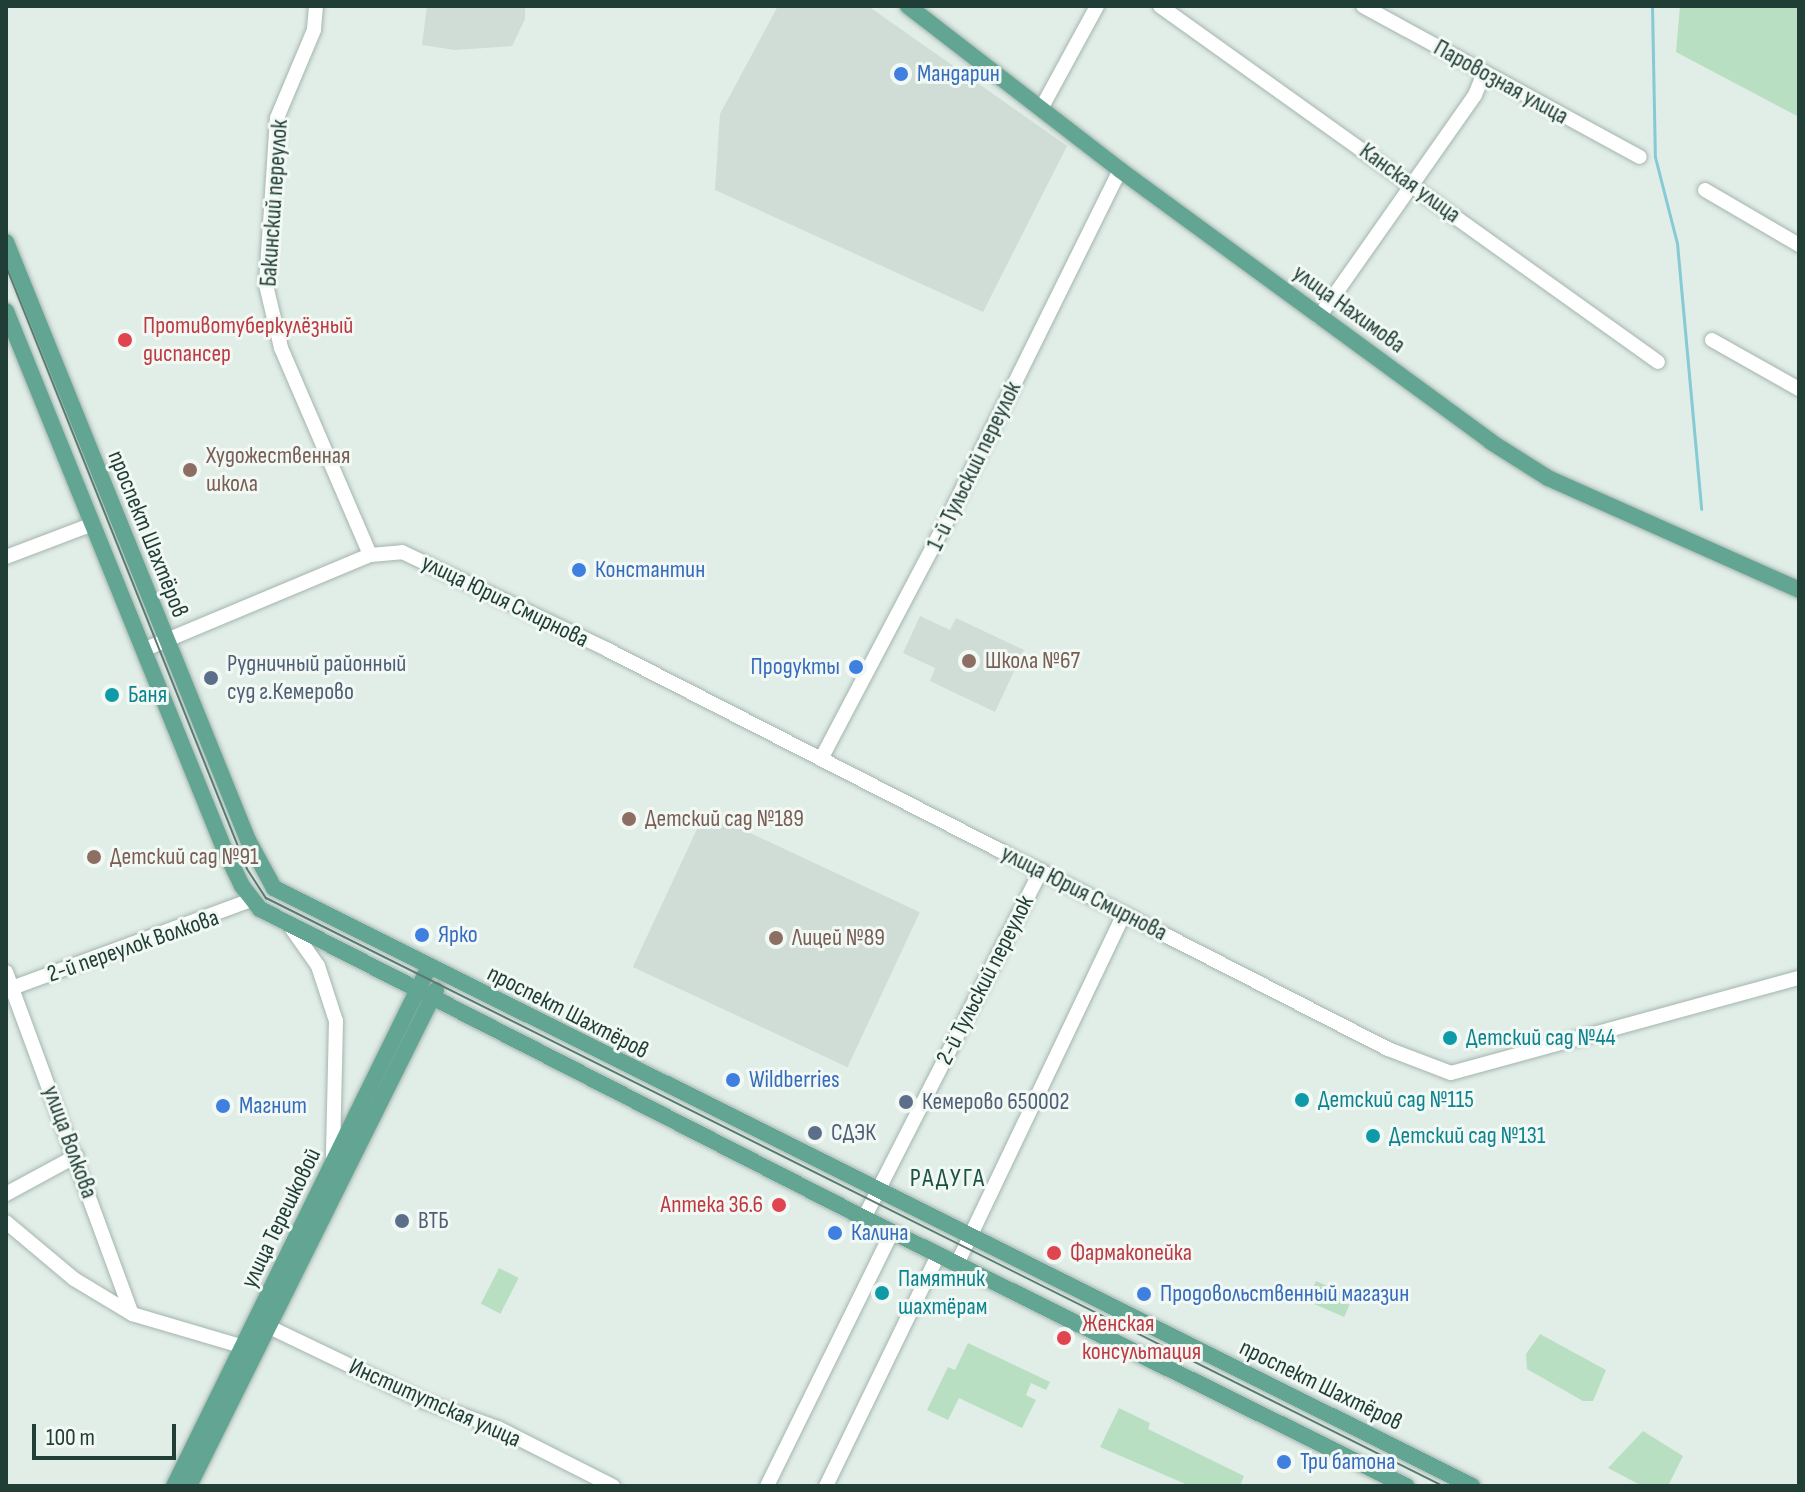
<!DOCTYPE html>
<meta charset="utf-8">
<style>
body{margin:0}
#map{position:relative;width:1805px;height:1492px;overflow:hidden;background:#e1ede7;font-family:"Sofia Sans Condensed",sans-serif}
div>[style]{position:absolute}
[style*='--x']{left:calc(var(--x)*1px);top:calc(var(--y)*1px);width:calc(var(--w)*1px);rotate:calc(var(--a)*1deg)}
.built>*{inset:0;background:#cfddd6;transform-origin:0 0}
.green>*{inset:0;background:#b9dfc2;transform-origin:0 0}
.stream>*{height:3px;margin:-1.5px;padding:0 1.5px;transform-origin:1.5px;border-radius:1.5px;background:#86cad5}
.roads{filter:drop-shadow(0 0 2px #a3b5ae) drop-shadow(0 0 2px #a3b5ae)}
.minor>*{height:14px;margin:-7px;padding:0 7px;transform-origin:7px;border-radius:7px;background:#fff}
.major>*{height:16px;margin:-8px;padding:0 8px;transform-origin:8px;border-radius:8px;background:#63a593}
.tram>*{height:2px;margin:-1px;padding:0 1px;transform-origin:1px;border-radius:1px;background:#5b7a71}
.dots>*{width:22px;height:22px;translate:-50% -50%;box-sizing:border-box;border:4px solid #f2f9f5;border-radius:50%}
span{translate:-50% -50%;white-space:nowrap;text-align:center;line-height:1.15;-webkit-text-stroke:6px #f2f9f5;paint-order:stroke}
.shop-label{font-size:24px;color:#366cbe}
.left{translate:0 -50%;text-align:left}
.right{translate:-100% -50%;text-align:right}
.street-label{font-size:24px;color:#203e36}
.health-label{font-size:24px;color:#be3a42}
.education-label{font-size:24px;color:#785e54}
.service-label{font-size:24px;color:#4e5e75}
.culture-label{font-size:24px;color:#0d838f}
.neighbourhood-label{font-size:26px;color:#1b5243;letter-spacing:2px}
.frame{position:absolute;inset:0;border:8px solid #203e36;pointer-events:none}
.scale{position:absolute;left:32px;top:1424px;width:144px;height:36px;box-sizing:border-box;border:4px solid #203e36;border-top:0;padding-left:10px;font-size:24px;line-height:28px;white-space:nowrap;color:#203e36;-webkit-text-stroke:6px #f2f9f5;paint-order:stroke}
</style>
<div id="map">
<div class="built">
<i style="clip-path:polygon(427px 6px,525px 6px,525px 19px,512px 46px,455px 50px,422px 45px)"></i>
<i style="clip-path:polygon(778px 6px,868px 6px,1067px 146px,983px 312px,715px 190px,720px 114px)"></i>
<i style="clip-path:polygon(920px 616px,950px 630px,956px 618px,1024px 650px,995px 712px,930px 681px,935px 668px,903px 653px)"></i>
<i style="left:705px;top:812px;width:237px;height:171px;rotate:25deg"></i>
</div>
<div class="green">
<i style="clip-path:polygon(1680px 6px,1799px 6px,1799px 117px,1676px 52px)"></i>
<i style="left:499px;top:1268px;width:22px;height:40px;rotate:27deg"></i>
<i style="left:1316px;top:1281px;width:40px;height:22px;rotate:23deg"></i>
<i style="clip-path:polygon(1540px 1334px,1606px 1370px,1593px 1401px,1583px 1401px,1527px 1369px,1526px 1354px)"></i>
<i style="clip-path:polygon(968px 1343px,1050px 1382px,1046px 1390px,1031px 1383px,1026px 1395px,1036px 1400px,1022px 1428px,959px 1398px,948px 1420px,927px 1410px,948px 1367px,955px 1370px)"></i>
<i style="clip-path:polygon(1119px 1408px,1150px 1423px,1148px 1429px,1244px 1476px,1240px 1486px,1190px 1486px,1100px 1447px)"></i>
<i style="clip-path:polygon(1643px 1431px,1683px 1456px,1668px 1486px,1642px 1486px,1608px 1468px)"></i>
</div>
<div class="stream">
<i style="--x:1652;--y:6;--w:151;--a:88.9"></i>
<i style="--x:1655;--y:157;--w:89;--a:75.7"></i>
<i style="--x:1677;--y:243;--w:267;--a:84.8"></i>
</div>
<div class="roads">
<div class="minor">
<i style="--x:316;--y:6;--w:24;--a:95"></i>
<i style="--x:314;--y:30;--w:95;--a:112.8"></i>
<i style="--x:277;--y:118;--w:167;--a:93.8"></i>
<i style="--x:266;--y:285;--w:65;--a:76.6"></i>
<i style="--x:281;--y:348;--w:225;--a:66.7"></i>
<i style="--x:1160;--y:6;--w:612;--a:35.56"></i>
<i style="--x:1363;--y:6;--w:315;--a:28.6"></i>
<i style="--x:1042;--y:107;--w:115;--a:-61.4"></i>
<i style="--x:1705;--y:190;--w:109;--a:30.3"></i>
<i style="--x:1319;--y:317;--w:271;--a:-54.9"></i>
<i style="--x:1475;--y:95;--w:24;--a:-68"></i>
<i style="--x:1712;--y:340;--w:100;--a:29.4"></i>
<i style="--x:6;--y:557;--w:93;--a:-20.8"></i>
<i style="--x:143;--y:650;--w:246;--a:-22.7"></i>
<i style="--x:370;--y:555;--w:32;--a:-5"></i>
<i style="--x:402;--y:552;--w:228;--a:25.4"></i>
<i style="--x:608;--y:650;--w:876;--a:27.09"></i>
<i style="--x:1388;--y:1049;--w:67;--a:20.9"></i>
<i style="--x:1451;--y:1073;--w:361;--a:-15.3"></i>
<i style="--x:821;--y:759;--w:268;--a:-62.2"></i>
<i style="--x:946;--y:522;--w:393;--a:-63.7"></i>
<i style="--x:292;--y:929;--w:45;--a:54.9"></i>
<i style="--x:318;--y:966;--w:58;--a:71.9"></i>
<i style="--x:336;--y:1021;--w:136;--a:91.3"></i>
<i style="--x:6;--y:972;--w:364;--a:69.8"></i>
<i style="--x:12;--y:988;--w:255;--a:-20.2"></i>
<i style="--x:6;--y:1194;--w:80;--a:-28.5"></i>
<i style="--x:864;--y:1218;--w:390;--a:-63"></i>
<i style="--x:6;--y:1222;--w:89;--a:40"></i>
<i style="--x:74;--y:1279;--w:68;--a:31.1"></i>
<i style="--x:132;--y:1314;--w:127;--a:16.4"></i>
<i style="--x:957;--y:1264;--w:388;--a:-64.5"></i>
<i style="--x:261;--y:1323;--w:183;--a:25.6"></i>
<i style="--x:426;--y:1402;--w:77;--a:19.9"></i>
<i style="--x:498;--y:1428;--w:129;--a:26.8"></i>
<i style="--x:767;--y:1486;--w:283;--a:-63.8"></i>
<i style="--x:826;--y:1486;--w:257;--a:-64.1"></i>
</div>
<div class="major">
<i style="--x:908;--y:6;--w:268;--a:37.7"></i>
<i style="--x:1120;--y:170;--w:460;--a:36.2"></i>
<i style="--x:1491;--y:442;--w:67;--a:32.3"></i>
<i style="--x:1548;--y:478;--w:275;--a:24"></i>
<i style="--x:6;--y:242;--w:645;--a:67.97"></i>
<i style="--x:248;--y:840;--w:55;--a:61.6"></i>
<i style="--x:274;--y:888;--w:1339;--a:26.53"></i>
<i style="--x:6;--y:311;--w:583;--a:67.92"></i>
<i style="--x:225;--y:851;--w:39;--a:64"></i>
<i style="--x:242;--y:886;--w:29;--a:52"></i>
<i style="--x:260;--y:909;--w:678;--a:27.09"></i>
<i style="--x:864;--y:1218;--w:605;--a:26.31"></i>
<i style="--x:174;--y:1486;--w:576;--a:-63.84"></i>
<i style="--x:189;--y:1486;--w:554;--a:-63.53"></i>
</div>
</div>
<div class="tram">
<i style="--x:6;--y:266;--w:649;--a:68.21"></i>
<i style="--x:247;--y:869;--w:35;--a:57"></i>
<i style="--x:266;--y:898;--w:1316;--a:26.55"></i>
</div>
<div class="dots">
<i style="left:901px;top:74px;background:#3f7fe0"></i>
<i style="left:125px;top:340px;background:#e0444e"></i>
<i style="left:190px;top:470px;background:#8d6e63"></i>
<i style="left:579px;top:570px;background:#3f7fe0"></i>
<i style="left:969px;top:661px;background:#8d6e63"></i>
<i style="left:856px;top:667px;background:#3f7fe0"></i>
<i style="left:211px;top:678px;background:#5c6f8a"></i>
<i style="left:112px;top:695px;background:#0f9aa8"></i>
<i style="left:629px;top:819px;background:#8d6e63"></i>
<i style="left:94px;top:857px;background:#8d6e63"></i>
<i style="left:422px;top:935px;background:#3f7fe0"></i>
<i style="left:776px;top:938px;background:#8d6e63"></i>
<i style="left:1450px;top:1038px;background:#0f9aa8"></i>
<i style="left:733px;top:1080px;background:#3f7fe0"></i>
<i style="left:1302px;top:1100px;background:#0f9aa8"></i>
<i style="left:906px;top:1102px;background:#5c6f8a"></i>
<i style="left:223px;top:1106px;background:#3f7fe0"></i>
<i style="left:815px;top:1133px;background:#5c6f8a"></i>
<i style="left:1373px;top:1136px;background:#0f9aa8"></i>
<i style="left:779px;top:1205px;background:#e0444e"></i>
<i style="left:402px;top:1221px;background:#5c6f8a"></i>
<i style="left:835px;top:1233px;background:#3f7fe0"></i>
<i style="left:1054px;top:1253px;background:#e0444e"></i>
<i style="left:882px;top:1293px;background:#0f9aa8"></i>
<i style="left:1144px;top:1294px;background:#3f7fe0"></i>
<i style="left:1064px;top:1338px;background:#e0444e"></i>
<i style="left:1284px;top:1462px;background:#3f7fe0"></i>
</div>
<div class="shop-label">
<span class="left" style="left:917px;top:74px">Мандарин</span>
<span class="left" style="left:595px;top:570px">Константин</span>
<span class="right" style="left:840px;top:667px">Продукты</span>
<span class="left" style="left:438px;top:935px">Ярко</span>
<span class="left" style="left:749px;top:1080px">Wildberries</span>
<span class="left" style="left:239px;top:1106px">Магнит</span>
<span class="left" style="left:851px;top:1233px">Калина</span>
<span class="left" style="left:1160px;top:1294px">Продовольственный магазин</span>
<span class="left" style="left:1300px;top:1462px">Три батона</span>
</div>
<div class="street-label">
<span style="left:1501px;top:82px;rotate:29deg">Паровозная улица</span>
<span style="left:1410px;top:183px;rotate:36deg">Канская улица</span>
<span style="left:274px;top:203px;rotate:-86deg">Бакинский переулок</span>
<span style="left:1349px;top:309px;rotate:36deg">улица Нахимова</span>
<span style="left:974px;top:466px;rotate:-64deg">1-й Тульский переулок</span>
<span style="left:148px;top:534px;rotate:68deg">проспект Шахтёров</span>
<span style="left:505px;top:601px;rotate:26deg">улица Юрия Смирнова</span>
<span style="left:1084px;top:893px;rotate:27deg">улица Юрия Смирнова</span>
<span style="left:133px;top:946px;rotate:-19deg">2-й переулок Волкова</span>
<span style="left:985px;top:980px;rotate:-63deg">2-й Тульский переулок</span>
<span style="left:568px;top:1012px;rotate:27deg">проспект Шахтёров</span>
<span style="left:70px;top:1142px;rotate:70deg">улица Волкова</span>
<span style="left:281px;top:1218px;rotate:-64deg">улица Терешковой</span>
<span style="left:1321px;top:1385px;rotate:26deg">проспект Шахтёров</span>
<span style="left:435px;top:1403px;rotate:24deg">Институтская улица</span>
</div>
<div class="health-label">
<span class="left" style="left:143px;top:340px">Противотуберкулёзный<br>диспансер</span>
<span class="right" style="left:763px;top:1205px">Аптека 36.6</span>
<span class="left" style="left:1070px;top:1253px">Фармакопейка</span>
<span class="left" style="left:1082px;top:1338px">Женская<br>консультация</span>
</div>
<div class="education-label">
<span class="left" style="left:206px;top:470px">Художественная<br>школа</span>
<span class="left" style="left:985px;top:661px">Школа №67</span>
<span class="left" style="left:645px;top:819px">Детский сад №189</span>
<span class="left" style="left:110px;top:857px">Детский сад №91</span>
<span class="left" style="left:792px;top:938px">Лицей №89</span>
</div>
<div class="service-label">
<span class="left" style="left:227px;top:678px">Рудничный районный<br>суд г.Кемерово</span>
<span class="left" style="left:922px;top:1102px">Кемерово 650002</span>
<span class="left" style="left:831px;top:1133px">СДЭК</span>
<span class="left" style="left:418px;top:1221px">ВТБ</span>
</div>
<div class="culture-label">
<span class="left" style="left:128px;top:695px">Баня</span>
<span class="left" style="left:1466px;top:1038px">Детский сад №44</span>
<span class="left" style="left:1318px;top:1100px">Детский сад №115</span>
<span class="left" style="left:1389px;top:1136px">Детский сад №131</span>
<span class="left" style="left:898px;top:1293px">Памятник<br>шахтёрам</span>
</div>
<div class="neighbourhood-label">
<span style="left:948px;top:1179px">РАДУГА</span>
</div>
<div class="frame"></div>
<div class="scale">100 m</div>
</div>
